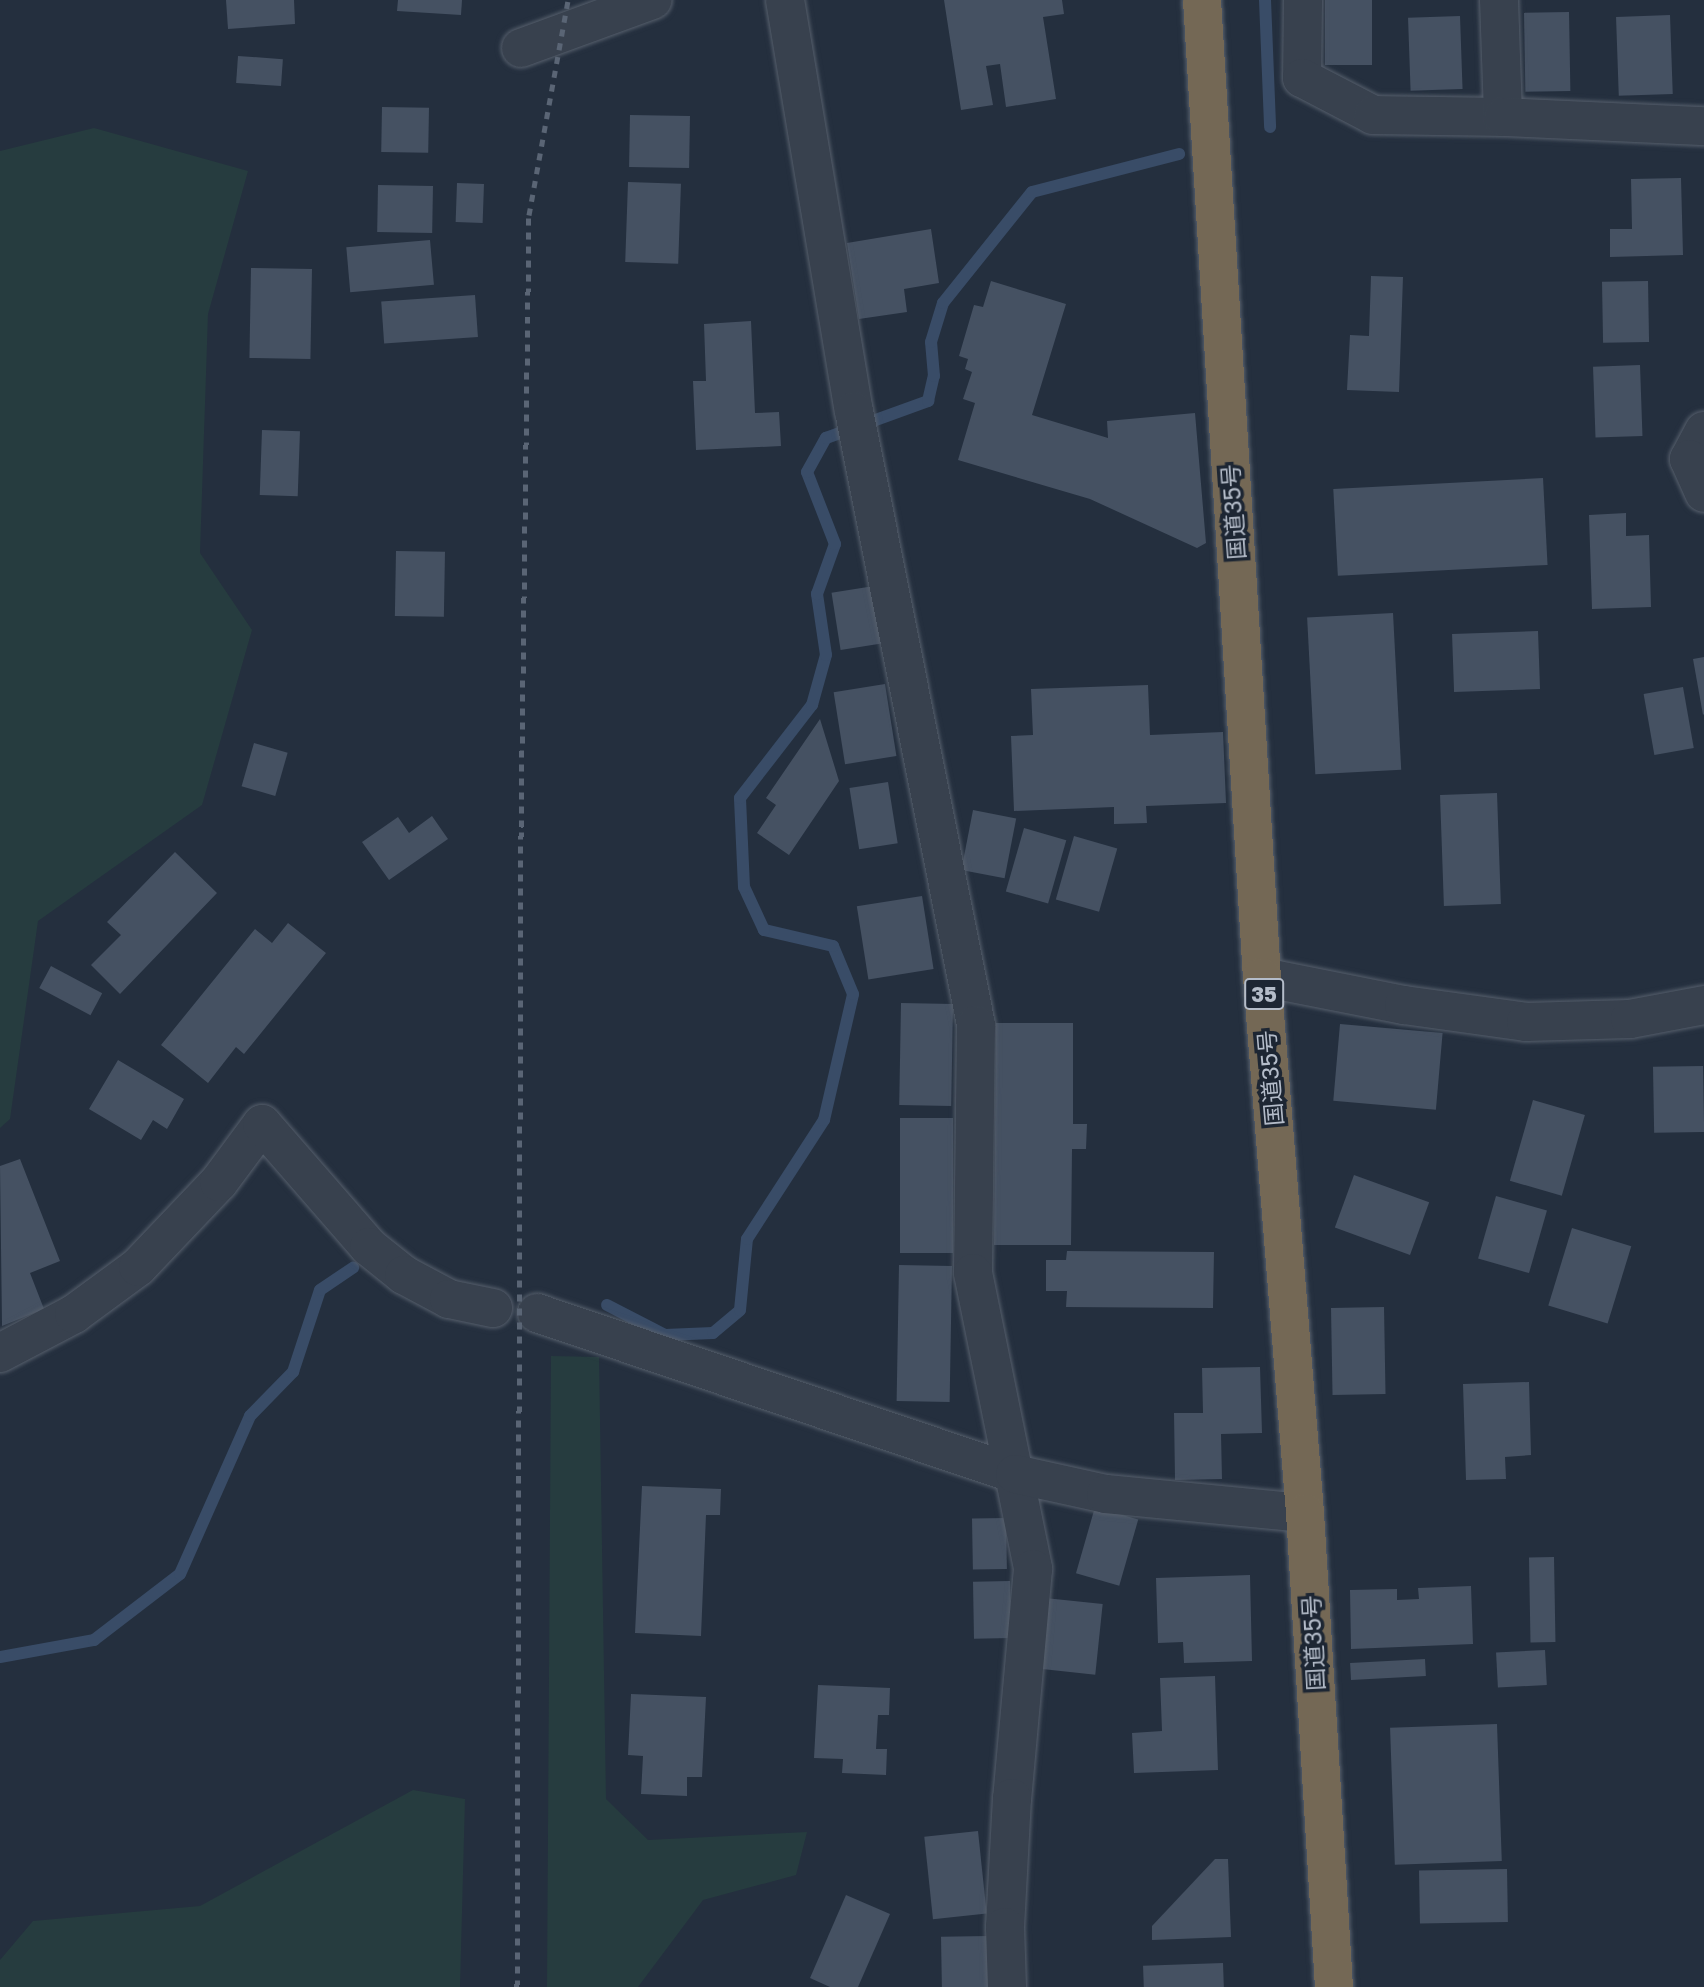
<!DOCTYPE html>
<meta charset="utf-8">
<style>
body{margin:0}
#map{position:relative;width:1704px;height:1987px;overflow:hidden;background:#242f3e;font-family:"Golos Text","Noto Sans JP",sans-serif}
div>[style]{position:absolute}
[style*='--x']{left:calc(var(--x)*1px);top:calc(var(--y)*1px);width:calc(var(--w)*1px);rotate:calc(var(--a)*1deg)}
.green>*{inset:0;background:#263c3f}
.stream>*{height:12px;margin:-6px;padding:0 6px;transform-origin:6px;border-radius:6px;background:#394c67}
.building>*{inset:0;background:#455162;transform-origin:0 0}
.roads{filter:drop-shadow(0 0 2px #565f6c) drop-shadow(0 0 2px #565f6c)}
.street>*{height:38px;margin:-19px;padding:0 19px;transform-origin:19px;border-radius:19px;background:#38414e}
.highway>*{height:38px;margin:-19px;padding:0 19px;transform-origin:19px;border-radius:19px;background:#746855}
.rail>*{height:5px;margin-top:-2.5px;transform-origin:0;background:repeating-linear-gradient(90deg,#5a6575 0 7px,transparent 0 14px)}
span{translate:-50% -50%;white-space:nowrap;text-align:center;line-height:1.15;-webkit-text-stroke:7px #1d2633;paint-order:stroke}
.shield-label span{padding:2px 5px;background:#1d2633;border:2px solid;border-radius:5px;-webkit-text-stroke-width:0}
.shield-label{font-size:21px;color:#b4bcc9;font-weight:700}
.street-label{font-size:23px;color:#b4bcc9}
</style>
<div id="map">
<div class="green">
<i style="clip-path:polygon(94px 128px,248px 171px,208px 314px,200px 553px,252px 630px,202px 805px,38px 921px,10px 1119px,0 1128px,0 151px)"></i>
<i style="clip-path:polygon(551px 1356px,599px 1357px,606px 1799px,648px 1840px,807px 1832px,796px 1875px,703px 1900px,638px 1987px,547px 1987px)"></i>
<i style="clip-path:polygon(413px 1790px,465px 1799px,460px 1987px,0 1987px,0 1960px,33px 1921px,200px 1906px)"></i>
</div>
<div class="stream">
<i style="--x:1265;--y:0;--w:127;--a:87.7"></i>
<i style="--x:607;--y:1305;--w:65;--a:27.3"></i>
<i style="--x:665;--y:1335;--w:48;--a:-2.4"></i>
<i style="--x:713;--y:1333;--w:35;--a:-40"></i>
<i style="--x:740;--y:1310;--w:71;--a:-84.4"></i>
<i style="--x:747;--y:1239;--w:142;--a:-57.1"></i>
<i style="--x:824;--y:1120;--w:129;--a:-77"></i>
<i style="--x:853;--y:994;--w:52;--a:-112.6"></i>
<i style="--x:833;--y:946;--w:71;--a:-166.9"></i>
<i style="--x:764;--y:930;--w:47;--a:-114.9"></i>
<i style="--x:744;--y:887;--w:89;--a:-92.6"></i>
<i style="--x:740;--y:798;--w:118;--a:-52.3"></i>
<i style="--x:812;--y:705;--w:52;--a:-74.4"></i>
<i style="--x:826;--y:655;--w:62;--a:-98.4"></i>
<i style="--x:817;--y:594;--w:53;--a:-70.2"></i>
<i style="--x:835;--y:544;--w:77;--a:-111.3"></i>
<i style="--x:807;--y:472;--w:39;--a:-61"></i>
<i style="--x:826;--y:438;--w:109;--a:-19.9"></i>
<i style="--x:928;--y:401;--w:26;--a:-77"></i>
<i style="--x:934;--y:376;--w:34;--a:-95"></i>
<i style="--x:931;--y:342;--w:41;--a:-72.9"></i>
<i style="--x:943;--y:303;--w:142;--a:-51.3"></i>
<i style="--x:1032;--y:192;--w:152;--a:-14.5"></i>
<i style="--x:0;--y:1657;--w:96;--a:-10.3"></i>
<i style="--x:94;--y:1640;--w:108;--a:-37.5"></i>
<i style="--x:180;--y:1574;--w:173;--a:-66.1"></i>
<i style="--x:250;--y:1416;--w:62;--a:-45.7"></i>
<i style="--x:293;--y:1372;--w:86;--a:-71.8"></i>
<i style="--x:320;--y:1290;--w:40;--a:-34"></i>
</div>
<div class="building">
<i style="clip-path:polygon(226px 0,294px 0,295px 24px,228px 29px)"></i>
<i style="clip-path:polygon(398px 0,462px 0,461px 15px,397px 11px)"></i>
<i style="clip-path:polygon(944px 0,1062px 0,1064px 14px,1043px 17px,1056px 99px,1006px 107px,1000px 64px,986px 66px,993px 105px,961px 110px)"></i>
<i style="left:1325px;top:0;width:47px;height:65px"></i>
<i style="left:1569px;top:12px;width:79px;height:45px;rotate:89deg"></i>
<i style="left:1670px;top:15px;width:79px;height:54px;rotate:88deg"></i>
<i style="left:1460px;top:16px;width:73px;height:52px;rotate:88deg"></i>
<i style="left:238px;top:56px;width:45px;height:27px;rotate:4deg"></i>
<i style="left:382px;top:107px;width:47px;height:45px;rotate:1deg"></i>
<i style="left:630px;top:115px;width:60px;height:52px;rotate:1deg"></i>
<i style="clip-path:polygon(1681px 178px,1683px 255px,1610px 257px,1610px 229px,1632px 229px,1631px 179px)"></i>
<i style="left:628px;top:182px;width:53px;height:80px;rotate:2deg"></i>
<i style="left:457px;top:183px;width:27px;height:39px;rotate:2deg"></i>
<i style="left:378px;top:185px;width:55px;height:47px;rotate:1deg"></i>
<i style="clip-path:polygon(931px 229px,939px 283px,904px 289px,907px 312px,859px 319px,847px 243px)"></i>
<i style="left:430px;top:240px;width:45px;height:84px;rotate:85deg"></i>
<i style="left:251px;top:268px;width:61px;height:90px;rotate:1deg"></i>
<i style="clip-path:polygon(1371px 276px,1403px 277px,1399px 392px,1347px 390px,1350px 335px,1369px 336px)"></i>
<i style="clip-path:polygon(991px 281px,1066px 304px,1032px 415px,1108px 438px,1107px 421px,1195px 413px,1206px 543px,1197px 548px,1090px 499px,958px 460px,975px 403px,963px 399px,972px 372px,965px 369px,968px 359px,959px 356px,974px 305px,983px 307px)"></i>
<i style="left:1648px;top:281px;width:61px;height:46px;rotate:89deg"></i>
<i style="left:475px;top:295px;width:42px;height:94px;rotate:86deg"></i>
<i style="clip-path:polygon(751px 321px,755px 413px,779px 412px,781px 446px,696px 450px,693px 381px,706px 381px,704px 324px)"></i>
<i style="left:1640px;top:365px;width:71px;height:47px;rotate:88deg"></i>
<i style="left:262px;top:430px;width:38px;height:65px;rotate:2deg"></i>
<i style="left:1543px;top:478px;width:87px;height:210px;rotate:87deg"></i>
<i style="clip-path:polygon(1626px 513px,1626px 536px,1649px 535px,1651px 607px,1592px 609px,1589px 515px)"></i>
<i style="left:396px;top:551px;width:49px;height:65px;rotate:1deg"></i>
<i style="left:874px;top:586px;width:58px;height:43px;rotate:81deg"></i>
<i style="left:1393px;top:613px;width:157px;height:86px;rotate:87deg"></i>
<i style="left:1538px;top:631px;width:58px;height:86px;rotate:88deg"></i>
<i style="clip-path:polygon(1704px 657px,1704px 714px,1703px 715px,1693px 659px)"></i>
<i style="left:885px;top:684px;width:73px;height:52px;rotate:81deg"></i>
<i style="clip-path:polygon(1148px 685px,1150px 735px,1223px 732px,1226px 803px,1146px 806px,1147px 823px,1114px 824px,1114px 807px,1014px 811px,1011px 736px,1033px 735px,1031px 689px)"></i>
<i style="left:1683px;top:687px;width:62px;height:40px;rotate:80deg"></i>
<i style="clip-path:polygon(820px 719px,839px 781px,789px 855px,757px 833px,776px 805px,766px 798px)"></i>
<i style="left:254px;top:743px;width:35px;height:45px;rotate:16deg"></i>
<i style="left:888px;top:782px;width:62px;height:39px;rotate:81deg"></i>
<i style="left:1497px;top:793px;width:111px;height:57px;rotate:88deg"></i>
<i style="left:973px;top:810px;width:44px;height:61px;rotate:11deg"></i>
<i style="clip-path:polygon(432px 816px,448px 839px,389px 880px,362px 842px,398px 817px,409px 833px)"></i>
<i style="left:1024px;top:828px;width:44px;height:66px;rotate:16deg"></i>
<i style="left:1074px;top:836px;width:45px;height:66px;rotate:16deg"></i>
<i style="clip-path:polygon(175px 852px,217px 893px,120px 994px,91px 965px,121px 935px,107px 922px)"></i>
<i style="left:922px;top:896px;width:74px;height:66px;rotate:81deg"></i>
<i style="clip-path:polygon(288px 923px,326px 953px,244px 1054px,236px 1047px,208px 1083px,161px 1045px,255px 929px,272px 943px)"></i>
<i style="left:51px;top:966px;width:58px;height:25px;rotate:28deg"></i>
<i style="left:901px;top:1003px;width:52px;height:102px;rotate:1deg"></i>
<i style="clip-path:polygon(996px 1023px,1073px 1023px,1073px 1124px,1087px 1124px,1086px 1149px,1072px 1149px,1071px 1245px,994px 1245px)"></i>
<i style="left:1340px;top:1024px;width:103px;height:77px;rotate:5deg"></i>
<i style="clip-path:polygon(118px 1060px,184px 1099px,167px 1129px,153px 1120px,141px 1140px,89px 1109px)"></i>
<i style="left:1703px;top:1066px;width:66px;height:50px;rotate:89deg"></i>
<i style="left:1533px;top:1100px;width:54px;height:84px;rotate:16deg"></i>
<i style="left:900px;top:1118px;width:53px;height:135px"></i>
<i style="clip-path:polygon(20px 1159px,60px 1261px,30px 1273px,44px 1309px,2px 1326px,0 1166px)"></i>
<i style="left:1354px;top:1175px;width:80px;height:56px;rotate:20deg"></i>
<i style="left:1496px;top:1196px;width:53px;height:65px;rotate:16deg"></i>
<i style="left:1572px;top:1228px;width:62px;height:81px;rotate:17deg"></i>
<i style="clip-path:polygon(1067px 1251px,1214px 1252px,1213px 1308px,1066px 1307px,1067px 1291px,1046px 1291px,1046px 1260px,1066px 1260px)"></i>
<i style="left:899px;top:1265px;width:53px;height:136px;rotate:1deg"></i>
<i style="left:1384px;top:1307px;width:87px;height:53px;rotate:89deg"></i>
<i style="clip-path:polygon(1260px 1367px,1262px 1433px,1221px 1434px,1222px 1479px,1175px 1480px,1174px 1413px,1203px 1413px,1202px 1368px)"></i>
<i style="clip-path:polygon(1529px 1382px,1531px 1455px,1505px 1457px,1506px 1479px,1466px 1480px,1463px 1384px)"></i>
<i style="clip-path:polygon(642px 1486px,721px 1489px,720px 1515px,706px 1515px,701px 1636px,635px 1633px)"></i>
<i style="left:1095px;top:1507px;width:45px;height:69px;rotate:16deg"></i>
<i style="left:1006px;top:1518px;width:51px;height:34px;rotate:89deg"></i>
<i style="left:1554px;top:1557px;width:85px;height:25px;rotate:89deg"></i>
<i style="clip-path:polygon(1250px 1575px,1252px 1661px,1184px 1663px,1183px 1642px,1158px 1643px,1156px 1578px)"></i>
<i style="left:1010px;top:1581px;width:57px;height:37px;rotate:89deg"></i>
<i style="clip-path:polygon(1471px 1586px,1473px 1644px,1351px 1649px,1350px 1590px,1397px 1589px,1397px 1600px,1419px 1599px,1418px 1588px)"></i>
<i style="left:1045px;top:1598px;width:58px;height:71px;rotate:6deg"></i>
<i style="left:1545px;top:1650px;width:35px;height:49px;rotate:87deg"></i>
<i style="left:1425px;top:1659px;width:17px;height:75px;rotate:87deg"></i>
<i style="clip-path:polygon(1215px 1676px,1218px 1770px,1134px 1773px,1132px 1733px,1162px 1731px,1160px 1678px)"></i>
<i style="clip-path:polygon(818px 1685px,890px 1688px,889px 1715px,878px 1715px,876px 1749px,887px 1749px,886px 1775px,842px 1773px,843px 1759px,814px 1758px)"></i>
<i style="clip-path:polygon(631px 1694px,706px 1697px,702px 1777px,687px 1777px,687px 1796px,641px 1794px,643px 1756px,628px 1755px)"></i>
<i style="left:1497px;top:1724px;width:137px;height:107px;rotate:88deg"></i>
<i style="left:978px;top:1831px;width:83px;height:54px;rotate:84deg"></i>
<i style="clip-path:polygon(1215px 1859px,1228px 1859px,1231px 1937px,1152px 1940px,1152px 1926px)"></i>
<i style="left:1507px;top:1869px;width:53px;height:88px;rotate:89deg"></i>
<i style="clip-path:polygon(846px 1895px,890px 1914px,858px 1987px,830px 1987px,810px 1978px)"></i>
<i style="left:988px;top:1936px;width:51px;height:47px;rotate:89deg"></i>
<i style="left:1223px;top:1963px;width:24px;height:80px;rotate:88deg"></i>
</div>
<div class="roads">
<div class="street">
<i style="--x:785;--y:0;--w:417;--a:80.5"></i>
<i style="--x:854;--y:411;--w:626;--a:78.76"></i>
<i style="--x:976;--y:1025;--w:248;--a:90.7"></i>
<i style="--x:973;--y:1273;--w:302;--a:78.5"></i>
<i style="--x:1033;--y:1569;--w:230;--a:95.2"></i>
<i style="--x:1012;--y:1798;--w:129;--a:93.1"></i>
<i style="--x:1005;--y:1927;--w:60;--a:88.1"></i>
<i style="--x:1303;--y:0;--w:78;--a:90.7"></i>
<i style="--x:1302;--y:78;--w:80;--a:27.5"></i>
<i style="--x:1373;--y:115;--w:130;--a:0.9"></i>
<i style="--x:1499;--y:0;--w:117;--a:88"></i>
<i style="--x:1503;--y:117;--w:201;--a:2.6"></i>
<i style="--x:521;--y:48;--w:140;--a:-20.1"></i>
<i style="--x:1704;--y:431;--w:32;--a:118"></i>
<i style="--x:1689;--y:459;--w:37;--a:66"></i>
<i style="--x:1262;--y:977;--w:145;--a:11.2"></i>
<i style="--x:1404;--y:1005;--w:123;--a:7.9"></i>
<i style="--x:1526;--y:1022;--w:104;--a:-1.7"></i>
<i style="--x:1630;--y:1019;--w:75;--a:-10.7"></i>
<i style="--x:537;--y:1313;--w:504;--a:18.61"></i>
<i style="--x:1015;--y:1474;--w:93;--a:12.4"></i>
<i style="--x:1106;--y:1494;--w:200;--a:5.5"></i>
<i style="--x:0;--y:1353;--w:84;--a:-27.8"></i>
<i style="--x:74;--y:1314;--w:79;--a:-36.3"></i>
<i style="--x:138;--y:1267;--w:117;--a:-46.4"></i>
<i style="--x:219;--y:1182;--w:72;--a:-53.4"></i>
<i style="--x:262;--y:1124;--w:163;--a:49"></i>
<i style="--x:369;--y:1247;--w:45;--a:38.7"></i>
<i style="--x:404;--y:1275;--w:51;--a:28.1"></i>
<i style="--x:449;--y:1299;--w:45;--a:11.6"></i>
</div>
<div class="highway">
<i style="--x:1202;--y:0;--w:979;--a:86.49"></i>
<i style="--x:1262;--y:977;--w:538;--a:85.41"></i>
<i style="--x:1305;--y:1513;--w:475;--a:86.5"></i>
</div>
</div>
<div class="rail">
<i style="--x:517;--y:1987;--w:1160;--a:-89.8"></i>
<i style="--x:521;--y:827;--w:612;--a:-89.25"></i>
<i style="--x:529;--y:215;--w:219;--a:-79.7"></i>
</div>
<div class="shield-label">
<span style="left:1264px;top:994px">35</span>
</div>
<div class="street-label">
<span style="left:1233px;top:512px;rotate:-94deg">国道35号</span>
<span style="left:1270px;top:1078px;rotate:-95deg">国道35号</span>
<span style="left:1313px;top:1643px;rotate:-93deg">国道35号</span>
</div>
</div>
